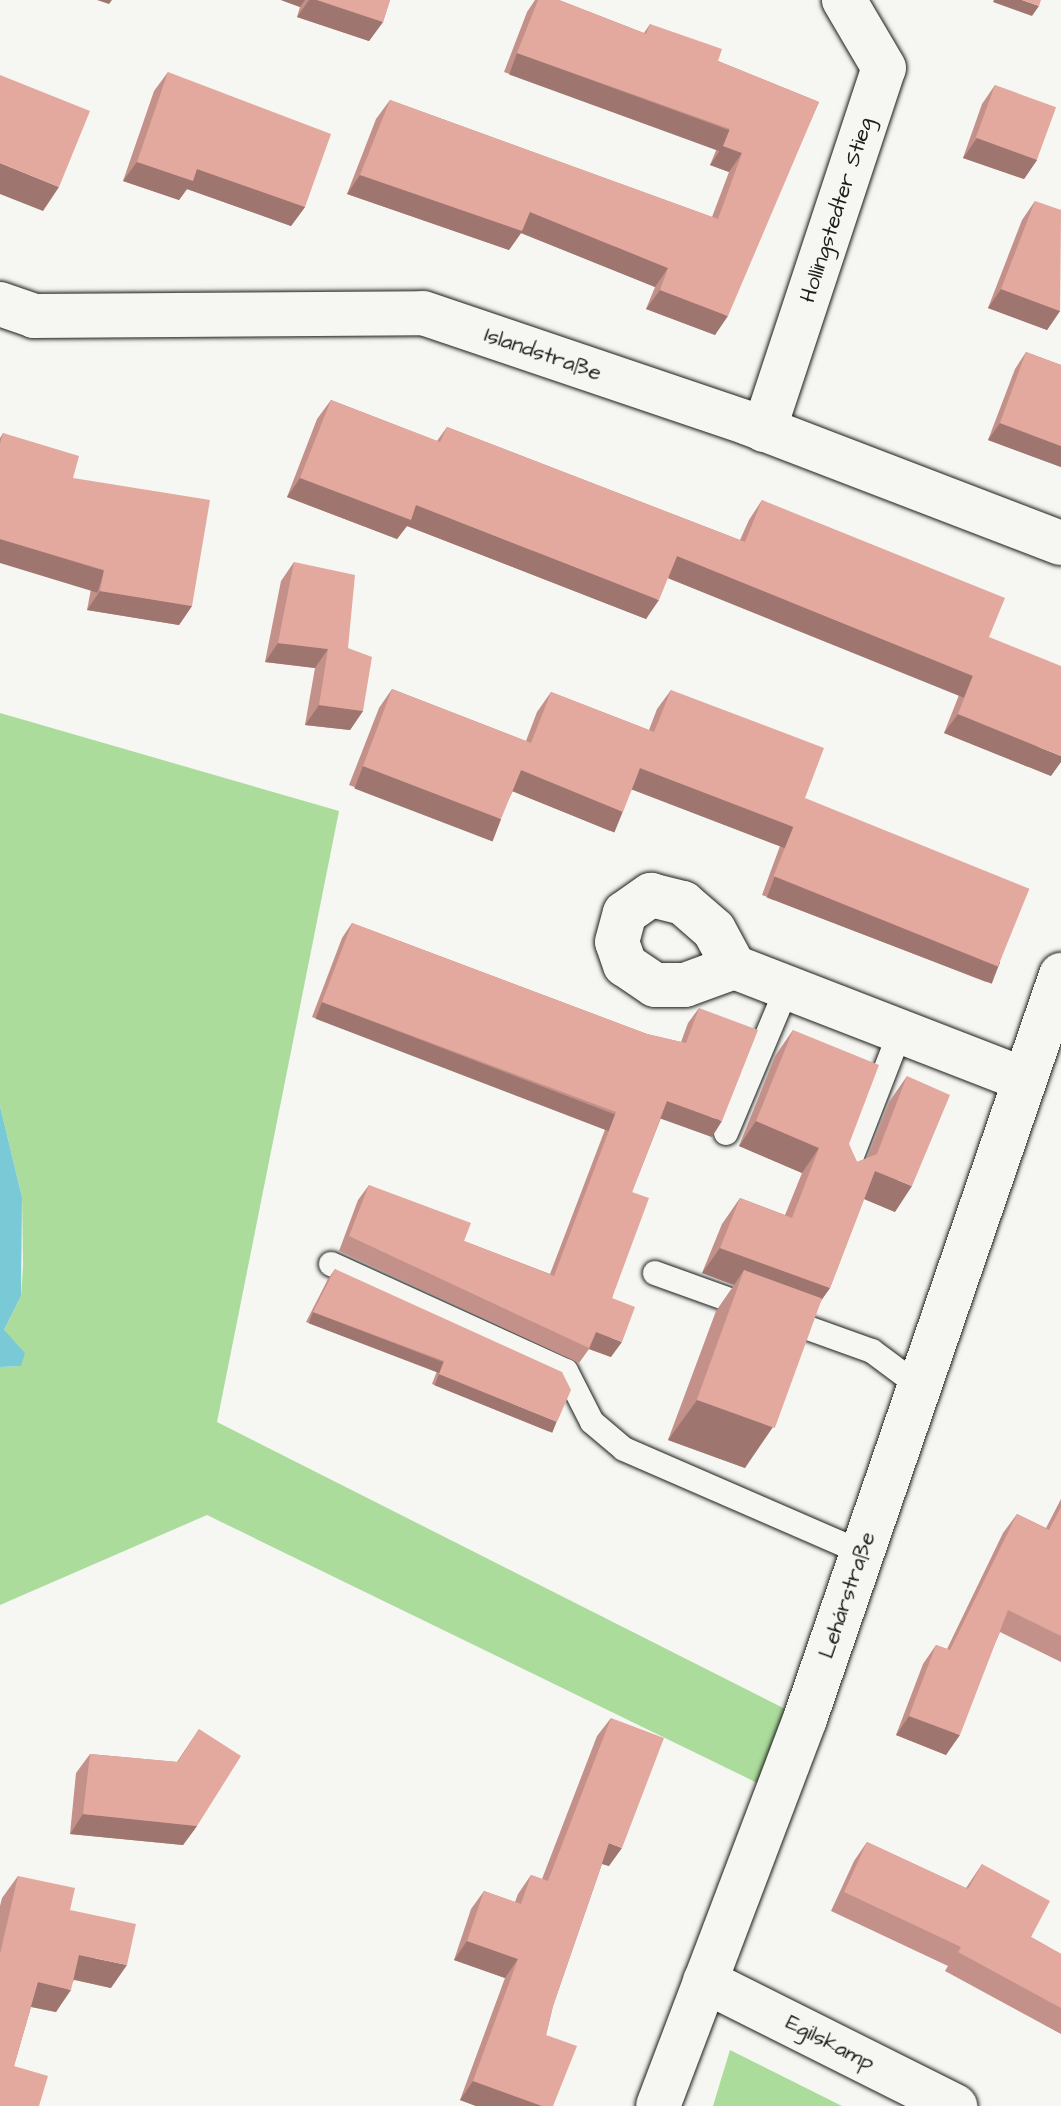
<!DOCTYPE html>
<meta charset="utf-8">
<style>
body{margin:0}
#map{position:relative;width:1061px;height:2106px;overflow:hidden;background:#f6f6f2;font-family:"Architects Daughter",sans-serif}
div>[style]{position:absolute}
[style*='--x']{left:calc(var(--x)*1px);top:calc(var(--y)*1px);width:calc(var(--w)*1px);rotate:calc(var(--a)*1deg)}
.green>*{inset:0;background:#abdc9c}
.water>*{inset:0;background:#7ac9d6}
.roads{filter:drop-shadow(0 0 2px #1c1c1c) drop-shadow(0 0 2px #1c1c1c)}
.service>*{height:24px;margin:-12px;padding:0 12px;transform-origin:12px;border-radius:12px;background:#f6f6f2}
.minor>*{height:44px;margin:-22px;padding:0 22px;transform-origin:22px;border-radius:22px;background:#f6f6f2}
.wall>*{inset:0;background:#c39189}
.shaded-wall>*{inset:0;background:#9f766f;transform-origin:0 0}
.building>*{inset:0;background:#e3a99f;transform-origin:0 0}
span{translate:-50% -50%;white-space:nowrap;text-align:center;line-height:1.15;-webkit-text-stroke:6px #f6f6f2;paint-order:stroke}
.street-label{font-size:22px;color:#1c1c1c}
</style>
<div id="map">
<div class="green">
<i style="clip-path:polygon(0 713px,339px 811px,217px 1422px,805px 1719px,776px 1792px,207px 1515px,0 1605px,0 1367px,21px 1366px,4px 1330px,21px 1296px,23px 1266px,22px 1197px,0 1106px)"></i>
<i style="clip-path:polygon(730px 2050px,842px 2106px,713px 2106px)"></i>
</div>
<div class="water">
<i style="clip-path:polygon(0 1106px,22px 1197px,21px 1296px,4px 1330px,25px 1353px,21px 1366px,0 1367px)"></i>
</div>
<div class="roads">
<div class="service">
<i style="--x:726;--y:1133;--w:157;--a:-67.2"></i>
<i style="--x:845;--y:1174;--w:152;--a:-68.8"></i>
<i style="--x:331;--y:1264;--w:258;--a:24.5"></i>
<i style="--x:566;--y:1371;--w:57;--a:63"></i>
<i style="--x:592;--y:1422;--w:42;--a:40.2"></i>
<i style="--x:624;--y:1449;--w:258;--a:23.5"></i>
<i style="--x:655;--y:1273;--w:231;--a:19.8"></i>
<i style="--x:872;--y:1351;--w:59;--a:36.7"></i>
</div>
<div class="minor">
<i style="--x:0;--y:304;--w:36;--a:19"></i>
<i style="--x:34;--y:316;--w:389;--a:-0.4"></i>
<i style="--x:423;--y:313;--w:343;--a:18.7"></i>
<i style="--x:748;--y:423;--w:335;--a:21"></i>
<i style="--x:764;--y:430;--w:381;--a:-71.7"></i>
<i style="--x:884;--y:68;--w:79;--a:-120.5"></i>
<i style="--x:734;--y:967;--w:52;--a:159.8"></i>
<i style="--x:685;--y:985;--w:30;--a:180"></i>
<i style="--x:655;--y:985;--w:36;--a:-146"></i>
<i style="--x:625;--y:965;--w:24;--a:-109"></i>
<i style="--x:617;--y:942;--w:30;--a:-75"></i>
<i style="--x:625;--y:913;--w:32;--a:-35"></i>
<i style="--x:651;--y:895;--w:33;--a:14"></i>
<i style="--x:683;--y:903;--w:41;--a:41.1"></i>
<i style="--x:714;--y:930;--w:42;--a:61.6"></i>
<i style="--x:734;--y:967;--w:310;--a:21.2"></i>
<i style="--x:705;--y:1981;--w:280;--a:26.6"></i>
<i style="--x:658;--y:2106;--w:414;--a:-69.2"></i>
<i style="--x:805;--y:1719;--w:787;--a:-71.01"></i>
</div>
</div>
<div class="wall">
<i style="clip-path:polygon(281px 0,390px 0,383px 22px,369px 41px,297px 17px,300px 7px)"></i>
<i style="clip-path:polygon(535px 0,559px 0,644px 33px,650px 24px,718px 61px,819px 102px,715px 335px,646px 309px,655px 287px,521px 233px,509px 250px,347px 194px,376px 119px,390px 100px,712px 217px,729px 172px,710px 165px,717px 148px,504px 72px,527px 12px)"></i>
<i style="clip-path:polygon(168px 72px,305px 207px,291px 226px,187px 189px,179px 200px,123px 181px,154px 91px)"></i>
<i style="clip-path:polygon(995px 85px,1037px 160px,1024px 179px,963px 158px,982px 104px)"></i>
<i style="clip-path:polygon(1035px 201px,1060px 311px,1047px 330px,988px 308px,1022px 220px)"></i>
<i style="clip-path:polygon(1026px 352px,1061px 365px,1061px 467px,988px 440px,1015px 369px)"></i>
<i style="clip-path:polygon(331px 400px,437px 441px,447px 427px,740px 540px,749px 520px,762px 500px,989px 637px,1051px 776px,944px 733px,959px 695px,668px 577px,646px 619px,407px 526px,397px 539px,287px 497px,317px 419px)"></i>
<i style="clip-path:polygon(3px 433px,73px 478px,192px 606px,179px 625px,87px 610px,91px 589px,0 562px,0 438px)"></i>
<i style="clip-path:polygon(294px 562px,348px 648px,363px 711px,350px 730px,305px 725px,315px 668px,265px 662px,281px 581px)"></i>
<i style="clip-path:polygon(392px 689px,526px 741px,537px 712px,551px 692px,649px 730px,657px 709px,671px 690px,804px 799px,1000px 963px,986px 982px,762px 895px,780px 846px,632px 789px,610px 831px,513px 791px,488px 838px,349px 785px,379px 708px)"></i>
<i style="clip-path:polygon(352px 923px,647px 1034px,681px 1042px,688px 1023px,699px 1008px,712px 1137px,661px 1118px,632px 1192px,612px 1298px,611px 1357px,589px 1349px,579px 1363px,339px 1251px,358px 1200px,369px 1185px,464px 1241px,550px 1274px,606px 1127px,312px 1017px,342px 938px)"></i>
<i style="clip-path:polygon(793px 1030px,857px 1162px,867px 1158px,889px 1102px,907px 1076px,895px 1212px,864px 1199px,830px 1288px,821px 1301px,745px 1468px,668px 1440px,716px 1311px,734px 1285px,702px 1273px,722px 1224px,740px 1198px,785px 1215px,802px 1173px,739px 1146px,775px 1056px)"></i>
<i style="clip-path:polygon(335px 1269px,550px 1432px,432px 1384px,437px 1371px,306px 1322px,328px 1279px)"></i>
<i style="clip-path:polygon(1061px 1499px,1061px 1662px,1000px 1632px,946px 1755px,896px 1735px,923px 1664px,936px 1645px,947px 1649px,1003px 1533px,1017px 1514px,1046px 1528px)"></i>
<i style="clip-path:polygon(611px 1718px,609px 1866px,602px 1864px,553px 2006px,546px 2035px,553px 2106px,476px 2106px,460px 2100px,505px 1978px,454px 1960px,471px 1909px,484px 1891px,515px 1902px,518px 1894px,531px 1875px,542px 1879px,597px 1736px)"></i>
<i style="clip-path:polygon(199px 1729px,197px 1826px,183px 1845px,70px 1834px,76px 1773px,90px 1754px,177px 1762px)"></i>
<i style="clip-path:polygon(867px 1842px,966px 1888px,982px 1864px,1031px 1937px,1061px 1954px,1061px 2034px,945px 1971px,948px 1966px,831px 1911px,854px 1861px)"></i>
<i style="clip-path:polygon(18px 1876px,70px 1910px,111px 1988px,74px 1980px,56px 2012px,31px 2007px,14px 2066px,0 2106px,0 1906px,2px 1898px)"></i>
</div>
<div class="shaded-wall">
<i style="clip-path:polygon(97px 0,112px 0,109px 4px)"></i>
<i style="clip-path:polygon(281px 0,305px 0,300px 7px)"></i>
<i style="clip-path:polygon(309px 0,317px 0,383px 22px,369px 41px,297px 17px)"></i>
<i style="clip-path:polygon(994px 0,1022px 0,1039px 6px,1032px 16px,993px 2px)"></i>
<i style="left:517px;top:53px;width:226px;height:23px;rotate:20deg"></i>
<i style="clip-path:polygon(977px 138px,1037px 160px,1024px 179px,963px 158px)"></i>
<i style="clip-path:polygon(723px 146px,742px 153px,729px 172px,710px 165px)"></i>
<i style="clip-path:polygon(137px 162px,197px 169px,305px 207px,291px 226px,187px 189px,179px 200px,123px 181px)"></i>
<i style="clip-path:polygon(0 163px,59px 187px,43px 211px,0 194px)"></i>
<i style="clip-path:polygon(360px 175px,530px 212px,668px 268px,655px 287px,521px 233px,509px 250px,347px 194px)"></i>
<i style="clip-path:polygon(1001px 289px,1060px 311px,1047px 330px,988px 308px)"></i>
<i style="clip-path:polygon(660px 290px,728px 316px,715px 335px,646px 309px)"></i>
<i style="clip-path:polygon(1000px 423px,1061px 446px,1061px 467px,988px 440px)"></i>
<i style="clip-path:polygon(300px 478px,416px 505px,659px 600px,646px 619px,407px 526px,397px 539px,287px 497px)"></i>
<i style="left:0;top:539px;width:109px;height:23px;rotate:17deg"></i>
<i style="left:677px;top:556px;width:319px;height:24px;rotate:22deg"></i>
<i style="clip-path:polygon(100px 591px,192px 606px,179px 625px,87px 610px)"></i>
<i style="clip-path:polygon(278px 643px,328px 649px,315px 668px,265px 662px)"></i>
<i style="clip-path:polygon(319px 705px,363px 711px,350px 730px,305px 725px)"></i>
<i style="clip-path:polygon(958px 714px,1061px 756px,1061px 762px,1051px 776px,944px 733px)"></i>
<i style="left:363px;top:766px;width:148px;height:24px;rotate:21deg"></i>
<i style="left:640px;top:768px;width:165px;height:23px;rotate:21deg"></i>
<i style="left:521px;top:770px;width:110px;height:23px;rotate:22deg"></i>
<i style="left:775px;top:876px;width:241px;height:23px;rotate:21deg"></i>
<i style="left:322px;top:1002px;width:314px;height:18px;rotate:21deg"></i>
<i style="clip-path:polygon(667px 1101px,722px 1121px,712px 1137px,656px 1117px)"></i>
<i style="clip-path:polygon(756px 1121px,819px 1148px,802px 1173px,739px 1146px)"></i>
<i style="clip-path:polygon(875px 1171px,912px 1186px,895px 1212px,857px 1196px)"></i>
<i style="clip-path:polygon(720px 1248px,830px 1288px,812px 1313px,744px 1270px,734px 1285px,702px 1273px)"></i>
<i style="left:313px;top:1312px;width:140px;height:12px;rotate:21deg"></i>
<i style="clip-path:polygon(596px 1332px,622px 1342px,611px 1357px,589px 1349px)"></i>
<i style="left:439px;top:1374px;width:127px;height:12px;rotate:22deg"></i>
<i style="clip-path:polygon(697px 1400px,773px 1427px,745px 1468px,668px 1440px)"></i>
<i style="clip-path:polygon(909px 1716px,960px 1735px,946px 1755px,896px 1735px)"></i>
<i style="clip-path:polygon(83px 1814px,197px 1826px,183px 1845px,70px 1834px)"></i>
<i style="clip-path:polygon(609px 1843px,622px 1848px,609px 1866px,596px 1862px)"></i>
<i style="clip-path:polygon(467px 1941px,518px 1959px,505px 1978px,454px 1960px)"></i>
<i style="clip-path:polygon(79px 1955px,127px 1965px,111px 1988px,63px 1977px)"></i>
<i style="clip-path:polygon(38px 1982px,71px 1990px,56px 2012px,22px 2005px)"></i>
<i style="clip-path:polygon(473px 2081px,542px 2106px,476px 2106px,460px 2100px)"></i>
</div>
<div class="building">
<i style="clip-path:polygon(317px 0,390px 0,383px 22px)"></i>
<i style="clip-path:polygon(538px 0,559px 0,646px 34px,650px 24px,722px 49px,718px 61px,819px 102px,728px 316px,660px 290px,668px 268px,530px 212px,522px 231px,360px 175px,390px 100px,718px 219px,742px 153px,723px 146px,730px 129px,517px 53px)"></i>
<i style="clip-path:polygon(1022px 0,1041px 0,1039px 6px)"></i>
<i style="clip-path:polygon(168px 72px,331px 134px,305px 207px,197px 169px,193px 181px,137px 162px)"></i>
<i style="clip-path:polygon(0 75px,90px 111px,59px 187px,0 163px)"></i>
<i style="left:995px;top:85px;width:65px;height:56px;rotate:20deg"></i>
<i style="clip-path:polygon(1035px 201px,1061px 210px,1060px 311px,1001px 289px)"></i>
<i style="clip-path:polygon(1026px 352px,1061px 365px,1061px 446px,1000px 423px)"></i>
<i style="clip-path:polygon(331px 400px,440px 442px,447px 427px,745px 542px,762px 500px,1005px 598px,989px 637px,1061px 666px,1061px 756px,958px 714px,973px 676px,677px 556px,659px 600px,416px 505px,411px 520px,300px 478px)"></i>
<i style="clip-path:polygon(3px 433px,79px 456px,73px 478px,210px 500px,192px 606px,100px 591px,104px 570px,0 539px,0 444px)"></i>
<i style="clip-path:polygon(294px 562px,355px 575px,348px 648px,372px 657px,363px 711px,319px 705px,328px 649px,278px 643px)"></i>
<i style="clip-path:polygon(392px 689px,531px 743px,551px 692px,654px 732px,671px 690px,824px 748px,794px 827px,640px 768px,623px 812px,521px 770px,501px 819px,363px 766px)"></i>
<i style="left:805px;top:798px;width:242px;height:84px;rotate:22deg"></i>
<i style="clip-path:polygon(352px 923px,647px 1034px,686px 1043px,699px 1008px,758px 1030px,722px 1121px,667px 1101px,632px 1192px,649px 1198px,612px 1298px,635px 1307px,622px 1342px,596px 1332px,589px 1348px,349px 1236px,369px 1185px,471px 1223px,464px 1241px,554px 1276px,616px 1112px,322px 1002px)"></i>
<i style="clip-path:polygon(793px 1030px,879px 1065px,849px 1144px,857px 1162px,877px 1154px,907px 1076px,950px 1095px,912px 1186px,875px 1171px,830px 1288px,720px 1248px,740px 1198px,792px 1218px,819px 1148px,756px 1121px)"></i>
<i style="clip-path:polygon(335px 1269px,562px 1372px,571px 1390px,557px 1422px,439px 1374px,444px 1361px,313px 1312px)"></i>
<i style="left:744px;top:1270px;width:83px;height:138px;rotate:20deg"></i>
<i style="clip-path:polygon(1061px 1507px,1061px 1636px,1008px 1610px,960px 1735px,909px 1716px,936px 1645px,950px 1650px,1017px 1514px,1049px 1530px)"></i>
<i style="clip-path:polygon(611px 1718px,664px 1738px,622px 1848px,609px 1843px,553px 2006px,546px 2035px,577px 2046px,553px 2106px,542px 2106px,473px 2081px,518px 1959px,467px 1941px,484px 1891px,521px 1904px,531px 1875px,548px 1881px)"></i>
<i style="clip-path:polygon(199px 1729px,241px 1756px,197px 1826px,83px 1814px,90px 1754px,178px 1762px)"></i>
<i style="clip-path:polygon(867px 1842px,968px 1889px,982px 1864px,1050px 1901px,1031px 1937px,1061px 1954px,1061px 2008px,958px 1952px,961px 1947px,844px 1892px)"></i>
<i style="clip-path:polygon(18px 1876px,75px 1888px,70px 1910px,136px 1924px,127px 1965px,79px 1955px,71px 1990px,38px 1982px,14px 2066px,48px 2076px,39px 2106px,0 2106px,0 1954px)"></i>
</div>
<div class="street-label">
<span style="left:837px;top:210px;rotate:-72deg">Hollingstedter Stieg</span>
<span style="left:543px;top:354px;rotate:19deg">Islandstraße</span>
<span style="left:847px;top:1595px;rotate:-71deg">Lehárstraße</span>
<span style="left:830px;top:2043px;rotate:27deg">Egilskamp</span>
</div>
</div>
